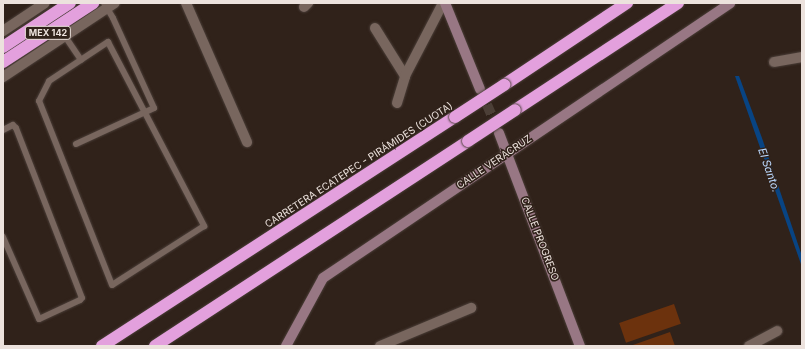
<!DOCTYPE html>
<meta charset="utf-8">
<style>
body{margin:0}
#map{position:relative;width:805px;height:349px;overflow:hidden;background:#30221a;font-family:Inter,sans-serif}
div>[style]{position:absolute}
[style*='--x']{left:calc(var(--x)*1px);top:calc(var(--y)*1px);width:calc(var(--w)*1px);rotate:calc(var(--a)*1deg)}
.water>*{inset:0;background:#084483}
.building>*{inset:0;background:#6c320d;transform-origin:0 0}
.secondary-tunnel>*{height:10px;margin-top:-5px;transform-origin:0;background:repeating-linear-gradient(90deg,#4c3f37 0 10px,transparent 0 15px)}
.roads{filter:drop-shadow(0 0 1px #4b3f39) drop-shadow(0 0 1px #4b3f39)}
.lane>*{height:6px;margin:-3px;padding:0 3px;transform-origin:3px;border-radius:3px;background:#78665e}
.street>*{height:10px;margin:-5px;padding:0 5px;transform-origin:5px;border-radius:5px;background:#78665e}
.secondary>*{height:10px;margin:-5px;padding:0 5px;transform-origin:5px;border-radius:5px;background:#987784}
.highway>*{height:12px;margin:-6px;padding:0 6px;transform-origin:6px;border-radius:6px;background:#e3a0dd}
.bridges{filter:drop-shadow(0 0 1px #4b3f39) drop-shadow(0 0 1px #4b3f39)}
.highway-bridge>*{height:12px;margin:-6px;padding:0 6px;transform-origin:6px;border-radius:6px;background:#e3a0dd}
span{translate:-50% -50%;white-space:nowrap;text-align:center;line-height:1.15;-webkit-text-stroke:3px #30221a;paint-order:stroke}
.shield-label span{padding:1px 3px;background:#30221a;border:1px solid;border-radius:3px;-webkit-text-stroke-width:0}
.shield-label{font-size:9px;color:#ece2dd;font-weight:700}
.street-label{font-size:10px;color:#ece2dd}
.water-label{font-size:11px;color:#bcd9fe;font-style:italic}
.frame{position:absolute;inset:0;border:4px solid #ece2dd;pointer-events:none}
</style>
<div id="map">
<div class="water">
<i style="clip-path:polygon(735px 76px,739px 76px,762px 138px,802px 256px,802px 267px)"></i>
</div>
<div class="building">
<i style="left:674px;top:304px;width:21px;height:58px;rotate:71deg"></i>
<i style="clip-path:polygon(670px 332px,675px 346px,630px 346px)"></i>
</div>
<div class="secondary-tunnel">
<i style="--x:481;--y:91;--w:43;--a:66.4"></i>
</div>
<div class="roads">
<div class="lane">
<i style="--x:58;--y:26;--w:41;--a:55.9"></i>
<i style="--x:108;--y:42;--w:208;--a:62.4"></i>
<i style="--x:204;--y:226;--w:109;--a:147.3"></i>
<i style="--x:112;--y:285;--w:198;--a:-111.6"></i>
<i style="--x:39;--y:101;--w:22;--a:-63"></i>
<i style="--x:49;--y:81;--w:71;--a:-33.5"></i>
<i style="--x:3;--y:130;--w:11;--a:-27"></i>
<i style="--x:13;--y:125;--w:4;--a:45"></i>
<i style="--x:16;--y:128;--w:182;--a:68.8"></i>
<i style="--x:82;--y:298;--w:3;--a:135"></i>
<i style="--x:80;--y:300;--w:45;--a:155.1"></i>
<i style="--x:39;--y:319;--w:90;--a:-113.7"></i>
<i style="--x:76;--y:144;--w:86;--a:-24.8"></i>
<i style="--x:154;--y:108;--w:99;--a:-114.5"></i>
<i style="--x:113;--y:18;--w:17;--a:-121"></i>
</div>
<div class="street">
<i style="--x:186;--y:3;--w:152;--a:66.3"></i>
<i style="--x:304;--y:7;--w:6;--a:-45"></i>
<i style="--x:375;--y:28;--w:57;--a:58"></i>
<i style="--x:3;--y:31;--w:50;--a:-33.7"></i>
<i style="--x:774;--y:62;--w:28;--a:-10"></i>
<i style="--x:3;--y:77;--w:134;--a:-33.5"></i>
<i style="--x:397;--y:103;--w:28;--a:-73"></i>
<i style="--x:405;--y:76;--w:82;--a:-62.5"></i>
<i style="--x:380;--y:346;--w:99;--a:-22.7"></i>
<i style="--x:749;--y:346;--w:32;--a:-28"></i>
</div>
<div class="secondary">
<i style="--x:445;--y:3;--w:93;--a:67.9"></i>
<i style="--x:499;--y:133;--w:228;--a:69.2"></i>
<i style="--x:286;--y:346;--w:77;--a:-61.4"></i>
<i style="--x:323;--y:278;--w:491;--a:-34"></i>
</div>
<div class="highway">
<i style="--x:3;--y:47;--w:80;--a:-33.3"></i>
<i style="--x:3;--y:62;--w:108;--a:-33.2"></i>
<i style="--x:504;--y:85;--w:148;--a:-33.7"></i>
<i style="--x:515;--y:110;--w:195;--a:-33.3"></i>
<i style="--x:102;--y:346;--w:421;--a:-33"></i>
<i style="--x:155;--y:346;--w:374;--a:-33.2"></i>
</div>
</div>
<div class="bridges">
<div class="highway-bridge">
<i style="--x:455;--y:117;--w:59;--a:-33.1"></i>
<i style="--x:468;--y:141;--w:56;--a:-33.4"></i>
</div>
</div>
<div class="shield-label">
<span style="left:48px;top:33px">MEX 142</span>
</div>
<div class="street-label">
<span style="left:494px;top:162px;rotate:-34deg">CALLE VERACRUZ</span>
<span style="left:359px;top:165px;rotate:-33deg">CARRETERA ECATEPEC - PIRÁMIDES (CUOTA)</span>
<span style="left:540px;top:239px;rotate:69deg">CALLE PROGRESO</span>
</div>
<div class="water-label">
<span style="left:769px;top:170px;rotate:71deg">El Santo.</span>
</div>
<div class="frame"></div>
</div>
